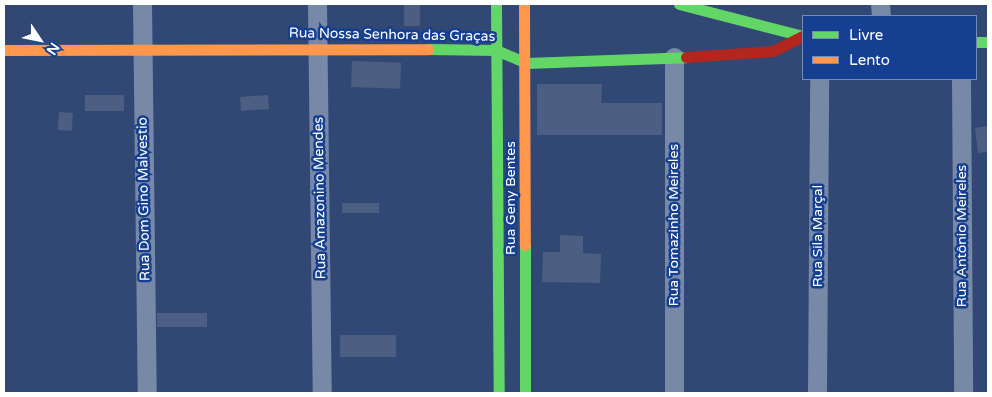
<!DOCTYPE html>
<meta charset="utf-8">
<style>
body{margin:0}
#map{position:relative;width:992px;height:397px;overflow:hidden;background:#314874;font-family:"Varela Round",sans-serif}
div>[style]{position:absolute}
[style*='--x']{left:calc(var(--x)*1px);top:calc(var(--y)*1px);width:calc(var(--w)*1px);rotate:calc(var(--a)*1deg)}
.building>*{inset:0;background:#4c5f82;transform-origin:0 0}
.street>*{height:19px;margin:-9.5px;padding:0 9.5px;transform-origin:9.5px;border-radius:9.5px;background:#7889a7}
.fast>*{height:11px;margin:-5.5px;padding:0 5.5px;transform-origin:5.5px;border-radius:5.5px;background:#63d668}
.slow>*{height:11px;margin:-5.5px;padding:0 5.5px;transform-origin:5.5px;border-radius:5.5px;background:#ff974d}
.jam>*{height:11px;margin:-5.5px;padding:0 5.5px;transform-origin:5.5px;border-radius:5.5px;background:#b3261e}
span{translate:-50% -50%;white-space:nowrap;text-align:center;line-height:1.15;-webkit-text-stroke:5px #153f90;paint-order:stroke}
.street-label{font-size:14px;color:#fff}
.frame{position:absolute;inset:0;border:5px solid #fff;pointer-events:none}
.legend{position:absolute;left:802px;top:15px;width:175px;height:65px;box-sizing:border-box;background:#153f90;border:1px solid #738cbc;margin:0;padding:6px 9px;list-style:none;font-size:15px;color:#fff}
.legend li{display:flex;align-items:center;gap:10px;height:25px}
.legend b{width:25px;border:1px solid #738cbc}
.north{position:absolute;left:15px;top:15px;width:50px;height:50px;-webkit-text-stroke:4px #153f90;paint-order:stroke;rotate:124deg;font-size:14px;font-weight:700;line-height:20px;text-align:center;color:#fff}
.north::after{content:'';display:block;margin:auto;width:18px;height:22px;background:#fff;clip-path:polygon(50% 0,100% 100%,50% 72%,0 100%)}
</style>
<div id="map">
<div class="building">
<i style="left:404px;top:4px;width:16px;height:22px"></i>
<i style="left:352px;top:61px;width:49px;height:26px;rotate:2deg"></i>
<i style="clip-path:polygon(537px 84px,602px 84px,601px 103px,662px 103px,662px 135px,537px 135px)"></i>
<i style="left:85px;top:95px;width:39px;height:16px"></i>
<i style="left:268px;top:95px;width:14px;height:28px;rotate:86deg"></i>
<i style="left:59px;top:112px;width:14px;height:18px;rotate:4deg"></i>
<i style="clip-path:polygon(988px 126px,988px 152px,978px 153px,975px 128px)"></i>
<i style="left:342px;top:203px;width:37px;height:10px"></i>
<i style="clip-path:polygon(560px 235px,583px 236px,583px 253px,601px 254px,600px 283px,542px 282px,543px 252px,560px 252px)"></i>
<i style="left:157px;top:313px;width:50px;height:14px"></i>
<i style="left:396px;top:335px;width:22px;height:56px;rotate:90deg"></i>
</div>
<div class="street">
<i style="--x:142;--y:4;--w:389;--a:89.3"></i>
<i style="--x:317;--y:4;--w:389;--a:89.3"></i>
<i style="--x:880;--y:4;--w:12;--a:85"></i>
<i style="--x:674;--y:57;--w:336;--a:90"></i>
<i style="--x:961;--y:79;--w:314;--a:89.6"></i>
<i style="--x:817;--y:393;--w:314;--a:-89.6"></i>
</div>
<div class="fast">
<i style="--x:496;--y:4;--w:389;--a:89.6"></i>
<i style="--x:679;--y:4;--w:128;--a:14.5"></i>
<i style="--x:976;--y:42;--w:12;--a:0"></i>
<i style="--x:428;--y:49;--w:68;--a:0.8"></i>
<i style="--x:496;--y:50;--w:33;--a:23"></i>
<i style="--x:526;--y:63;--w:160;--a:-2.1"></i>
<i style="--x:525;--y:393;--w:148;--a:-90"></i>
</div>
<div class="slow">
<i style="--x:524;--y:4;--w:241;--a:89.8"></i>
<i style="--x:4;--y:50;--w:424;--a:-0.1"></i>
</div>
<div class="jam">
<i style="--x:686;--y:57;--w:87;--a:-3.9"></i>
<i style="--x:773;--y:51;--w:34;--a:-27"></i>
</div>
<div class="street-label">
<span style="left:392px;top:35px;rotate:1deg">Rua Nossa Senhora das Graças</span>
<span style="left:320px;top:198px;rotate:-91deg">Rua Amazonino Mendes</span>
<span style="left:511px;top:198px;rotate:-90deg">Rua Geny Bentes</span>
<span style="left:144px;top:199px;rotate:-91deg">Rua Dom Gino Malvestio</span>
<span style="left:674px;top:225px;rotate:-90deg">Rua Tomazinho Meireles</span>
<span style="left:818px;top:236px;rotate:-90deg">Rua Sila Marçal</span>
<span style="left:962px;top:236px;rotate:-90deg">Rua Antônio Meireles</span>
</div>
<div class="frame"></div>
<ul class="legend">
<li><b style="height:6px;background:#63d668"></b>Livre</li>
<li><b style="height:6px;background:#ff974d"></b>Lento</li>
</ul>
<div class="north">N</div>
</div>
